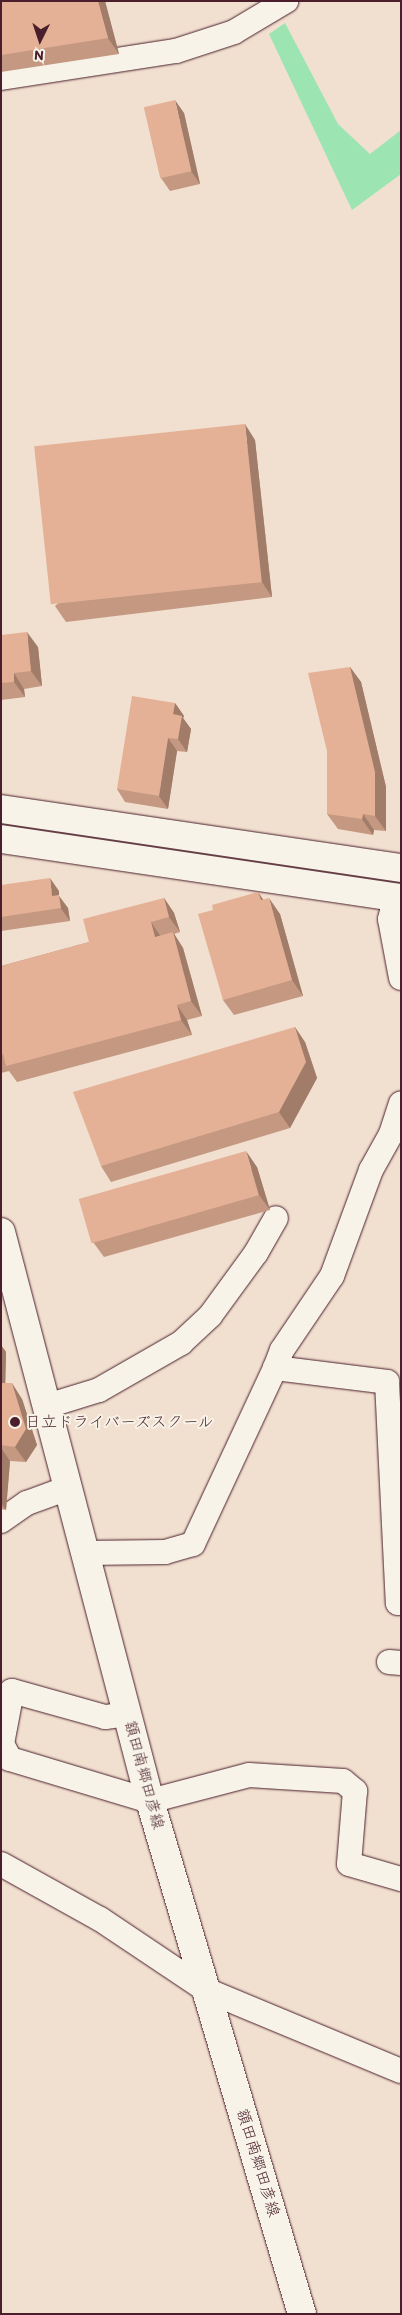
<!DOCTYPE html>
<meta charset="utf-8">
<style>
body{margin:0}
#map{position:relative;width:402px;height:2315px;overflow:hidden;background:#f1dfcf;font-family:Itim,"Klee One",sans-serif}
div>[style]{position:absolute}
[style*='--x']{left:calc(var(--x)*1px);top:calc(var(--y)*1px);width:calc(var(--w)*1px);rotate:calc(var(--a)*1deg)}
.green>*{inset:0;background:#9ce5b3}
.roads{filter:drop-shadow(0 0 1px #4a1f2b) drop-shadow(0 0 1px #4a1f2b)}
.minor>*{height:24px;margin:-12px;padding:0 12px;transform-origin:12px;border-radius:12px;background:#f7f3e8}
.tertiary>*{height:28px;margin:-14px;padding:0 14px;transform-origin:14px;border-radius:14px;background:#f7f3e8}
.secondary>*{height:28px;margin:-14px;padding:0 14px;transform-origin:14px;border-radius:14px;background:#f7f3e8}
.wall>*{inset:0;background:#c49881}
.shaded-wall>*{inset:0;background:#a07c69}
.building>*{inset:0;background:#e4b196;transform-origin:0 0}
.dots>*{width:14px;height:14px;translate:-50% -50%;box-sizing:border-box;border:2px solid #f7f3e8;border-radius:50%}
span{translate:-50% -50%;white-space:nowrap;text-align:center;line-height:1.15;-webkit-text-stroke:4px #f7f3e8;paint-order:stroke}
.poi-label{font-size:16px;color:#4a1f2b}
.left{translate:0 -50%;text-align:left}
.street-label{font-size:16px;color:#4a1f2b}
.frame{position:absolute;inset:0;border:2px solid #4a1f2b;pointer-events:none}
.north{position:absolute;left:15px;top:15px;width:50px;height:50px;-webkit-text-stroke:4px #f7f3e8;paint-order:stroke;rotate:184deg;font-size:14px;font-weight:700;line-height:20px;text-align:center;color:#4a1f2b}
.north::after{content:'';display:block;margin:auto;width:18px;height:22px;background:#4a1f2b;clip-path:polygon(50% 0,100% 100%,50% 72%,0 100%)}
</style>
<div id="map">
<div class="green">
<i style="clip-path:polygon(285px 23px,338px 124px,370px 154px,401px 130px,401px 174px,352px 210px,269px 34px)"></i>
</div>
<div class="roads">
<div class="minor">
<i style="--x:1;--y:78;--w:177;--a:-8.8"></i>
<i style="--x:176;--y:51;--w:61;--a:-18.1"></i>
<i style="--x:234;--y:32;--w:61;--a:-30.8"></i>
<i style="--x:395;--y:898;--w:22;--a:103"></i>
<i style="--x:390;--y:919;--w:60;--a:79.4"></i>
<i style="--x:275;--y:1368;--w:19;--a:-69"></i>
<i style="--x:282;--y:1350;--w:89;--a:-56"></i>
<i style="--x:332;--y:1276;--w:113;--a:-69.8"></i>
<i style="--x:371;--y:1170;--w:41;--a:-60.9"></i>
<i style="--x:391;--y:1134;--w:32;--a:-72"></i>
<i style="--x:47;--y:1406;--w:54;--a:-17.1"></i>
<i style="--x:99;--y:1390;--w:95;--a:-29.8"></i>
<i style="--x:181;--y:1343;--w:40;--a:-43"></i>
<i style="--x:210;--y:1316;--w:78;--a:-53.9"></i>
<i style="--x:256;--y:1253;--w:40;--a:-60.3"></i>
<i style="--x:1;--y:1521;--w:32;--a:-35"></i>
<i style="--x:27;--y:1503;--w:44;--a:-20.1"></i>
<i style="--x:85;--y:1553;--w:80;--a:-0.7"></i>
<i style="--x:165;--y:1552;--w:29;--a:-16"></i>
<i style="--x:193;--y:1544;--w:194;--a:-65"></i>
<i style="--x:275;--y:1368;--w:113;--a:7.1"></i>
<i style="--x:387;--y:1382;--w:221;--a:87.2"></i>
<i style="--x:398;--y:1603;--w:3;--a:0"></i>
<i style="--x:389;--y:1662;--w:12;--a:5"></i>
<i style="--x:127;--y:1714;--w:22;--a:172"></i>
<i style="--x:105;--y:1717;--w:97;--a:-164.4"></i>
<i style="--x:12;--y:1691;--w:54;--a:100.7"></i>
<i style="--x:2;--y:1744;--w:17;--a:62"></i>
<i style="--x:10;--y:1759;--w:146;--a:16.7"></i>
<i style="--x:150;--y:1801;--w:102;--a:-14.7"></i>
<i style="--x:249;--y:1775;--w:94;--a:3.7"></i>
<i style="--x:343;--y:1781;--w:16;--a:40"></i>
<i style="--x:355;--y:1791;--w:73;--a:94.7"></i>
<i style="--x:349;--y:1864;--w:54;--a:16.1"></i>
<i style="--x:1;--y:1864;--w:113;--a:29.1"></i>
<i style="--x:100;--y:1919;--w:128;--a:33.8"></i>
<i style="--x:206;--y:1990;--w:211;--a:22.6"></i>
</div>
<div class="tertiary">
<i style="--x:1;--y:809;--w:404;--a:8.4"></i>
<i style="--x:1;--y:839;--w:404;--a:8.4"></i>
</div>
<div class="secondary">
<i style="--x:1;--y:1232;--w:588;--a:75.33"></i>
<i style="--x:150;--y:1801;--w:535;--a:73.5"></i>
</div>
</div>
<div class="wall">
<i style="clip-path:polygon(1px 1px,105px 1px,119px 54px,1px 72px)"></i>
<i style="clip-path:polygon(184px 113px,200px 184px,170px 191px,161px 178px)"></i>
<i style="clip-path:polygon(255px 440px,272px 597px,66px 622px,55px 606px)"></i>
<i style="clip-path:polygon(1px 635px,38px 647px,42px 686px,24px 689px,25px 697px,1px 700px)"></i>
<i style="clip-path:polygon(350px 667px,361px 682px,386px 787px,386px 831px,374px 830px,373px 835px,338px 829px,327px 814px)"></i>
<i style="clip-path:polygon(175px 703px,184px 716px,183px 718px,191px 729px,187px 752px,177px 751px,168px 809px,125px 802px,117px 789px)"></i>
<i style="clip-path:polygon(1px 885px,59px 891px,59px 896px,68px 908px,70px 921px,1px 931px)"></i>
<i style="clip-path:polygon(258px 892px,263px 900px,280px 914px,303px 996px,234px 1015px,223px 1000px,213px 910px)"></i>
<i style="clip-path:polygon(164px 898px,174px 913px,180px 932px,174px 934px,183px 948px,202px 1016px,187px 1020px,192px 1035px,17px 1082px,9px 1071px,1px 1073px,1px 966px,89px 942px)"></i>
<i style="clip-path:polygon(305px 1042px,317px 1078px,290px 1128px,111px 1182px,101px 1166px)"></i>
<i style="clip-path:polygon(257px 1167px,270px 1210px,104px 1257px,93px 1242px)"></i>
<i style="clip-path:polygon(1px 1345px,6px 1352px,5px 1383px,22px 1399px,37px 1445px,26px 1462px,10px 1461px,6px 1510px,1px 1509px)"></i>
</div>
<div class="shaded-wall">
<i style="clip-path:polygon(98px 1px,105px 1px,119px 54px,108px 38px)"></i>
<i style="clip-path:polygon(175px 100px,184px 113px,200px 184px,191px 171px)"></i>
<i style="clip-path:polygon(245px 424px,255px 440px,272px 597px,262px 582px)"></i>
<i style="clip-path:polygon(27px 632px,38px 647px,42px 686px,31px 671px)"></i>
<i style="clip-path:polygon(350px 667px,361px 682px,386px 787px,386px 831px,375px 816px)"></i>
<i style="clip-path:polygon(14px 673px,24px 689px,25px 697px,14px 682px)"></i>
<i style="clip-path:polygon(175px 703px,184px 716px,183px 718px,191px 729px,187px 752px,178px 739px,173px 714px)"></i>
<i style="clip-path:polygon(168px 738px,177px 751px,168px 809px,159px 796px)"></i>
<i style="clip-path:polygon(363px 814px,374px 830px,373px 835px,362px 819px)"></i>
<i style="clip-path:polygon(50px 878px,59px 891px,59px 896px,68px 908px,70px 921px,52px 896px)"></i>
<i style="clip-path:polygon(258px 892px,269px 908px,261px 900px)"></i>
<i style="clip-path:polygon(164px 898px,174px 913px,180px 932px,169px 917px)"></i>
<i style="clip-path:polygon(269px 898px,280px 914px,303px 996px,292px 980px)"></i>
<i style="clip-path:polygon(151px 922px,161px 937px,155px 937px)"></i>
<i style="clip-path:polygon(173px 932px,183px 948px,202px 1016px,191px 1001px)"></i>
<i style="clip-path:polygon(177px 1005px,187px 1020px,192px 1035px,181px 1020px)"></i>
<i style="clip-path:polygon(295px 1027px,305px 1042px,317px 1078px,290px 1128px,279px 1112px)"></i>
<i style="clip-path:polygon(246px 1151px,257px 1167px,270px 1210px,259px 1195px)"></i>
<i style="clip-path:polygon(1px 1345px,6px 1352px,5px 1398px,1px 1393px)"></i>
<i style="clip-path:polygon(12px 1383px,22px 1399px,37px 1445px,26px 1462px,15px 1447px)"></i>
<i style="clip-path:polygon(1px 1448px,10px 1461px,6px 1510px,1px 1503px)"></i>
</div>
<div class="building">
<i style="clip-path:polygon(1px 1px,98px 1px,108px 38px,1px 55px)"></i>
<i style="left:175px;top:100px;width:73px;height:32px;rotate:77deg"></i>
<i style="left:245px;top:424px;width:159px;height:212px;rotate:84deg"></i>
<i style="clip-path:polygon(27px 632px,31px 671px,14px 673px,14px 682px,1px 683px,1px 635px)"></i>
<i style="clip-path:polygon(350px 667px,375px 772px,375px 816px,363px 814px,362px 819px,327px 814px,327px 751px,308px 673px)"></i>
<i style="clip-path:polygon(132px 696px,175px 703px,173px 714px,182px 716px,178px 739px,168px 738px,159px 796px,117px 789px)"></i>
<i style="clip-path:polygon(50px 878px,52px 896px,59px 895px,61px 908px,1px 917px,1px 885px)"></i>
<i style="clip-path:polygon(258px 892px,261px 900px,269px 898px,292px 980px,223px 1000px,198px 914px,213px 910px,212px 905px)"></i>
<i style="clip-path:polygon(164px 898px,169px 917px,151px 922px,155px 937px,173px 932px,191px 1001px,177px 1005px,181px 1020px,6px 1066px,3px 1054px,1px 1055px,1px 966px,89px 942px,83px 919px)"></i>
<i style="clip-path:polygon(295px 1027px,306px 1062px,279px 1112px,101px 1166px,73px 1092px)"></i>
<i style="left:246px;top:1151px;width:46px;height:174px;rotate:74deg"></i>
<i style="clip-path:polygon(1px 1383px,12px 1383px,26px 1429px,15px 1447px,1px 1445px)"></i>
</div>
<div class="dots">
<i style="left:15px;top:1422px;background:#4a1f2b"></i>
</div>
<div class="poi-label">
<span class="left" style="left:25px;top:1422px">日立ドライバーズスクール</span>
</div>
<div class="street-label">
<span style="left:144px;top:1775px;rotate:75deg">額田南郷田彦線</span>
<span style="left:258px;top:2163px;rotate:73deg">額田南郷田彦線</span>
</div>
<div class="frame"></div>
<div class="north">N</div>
</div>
